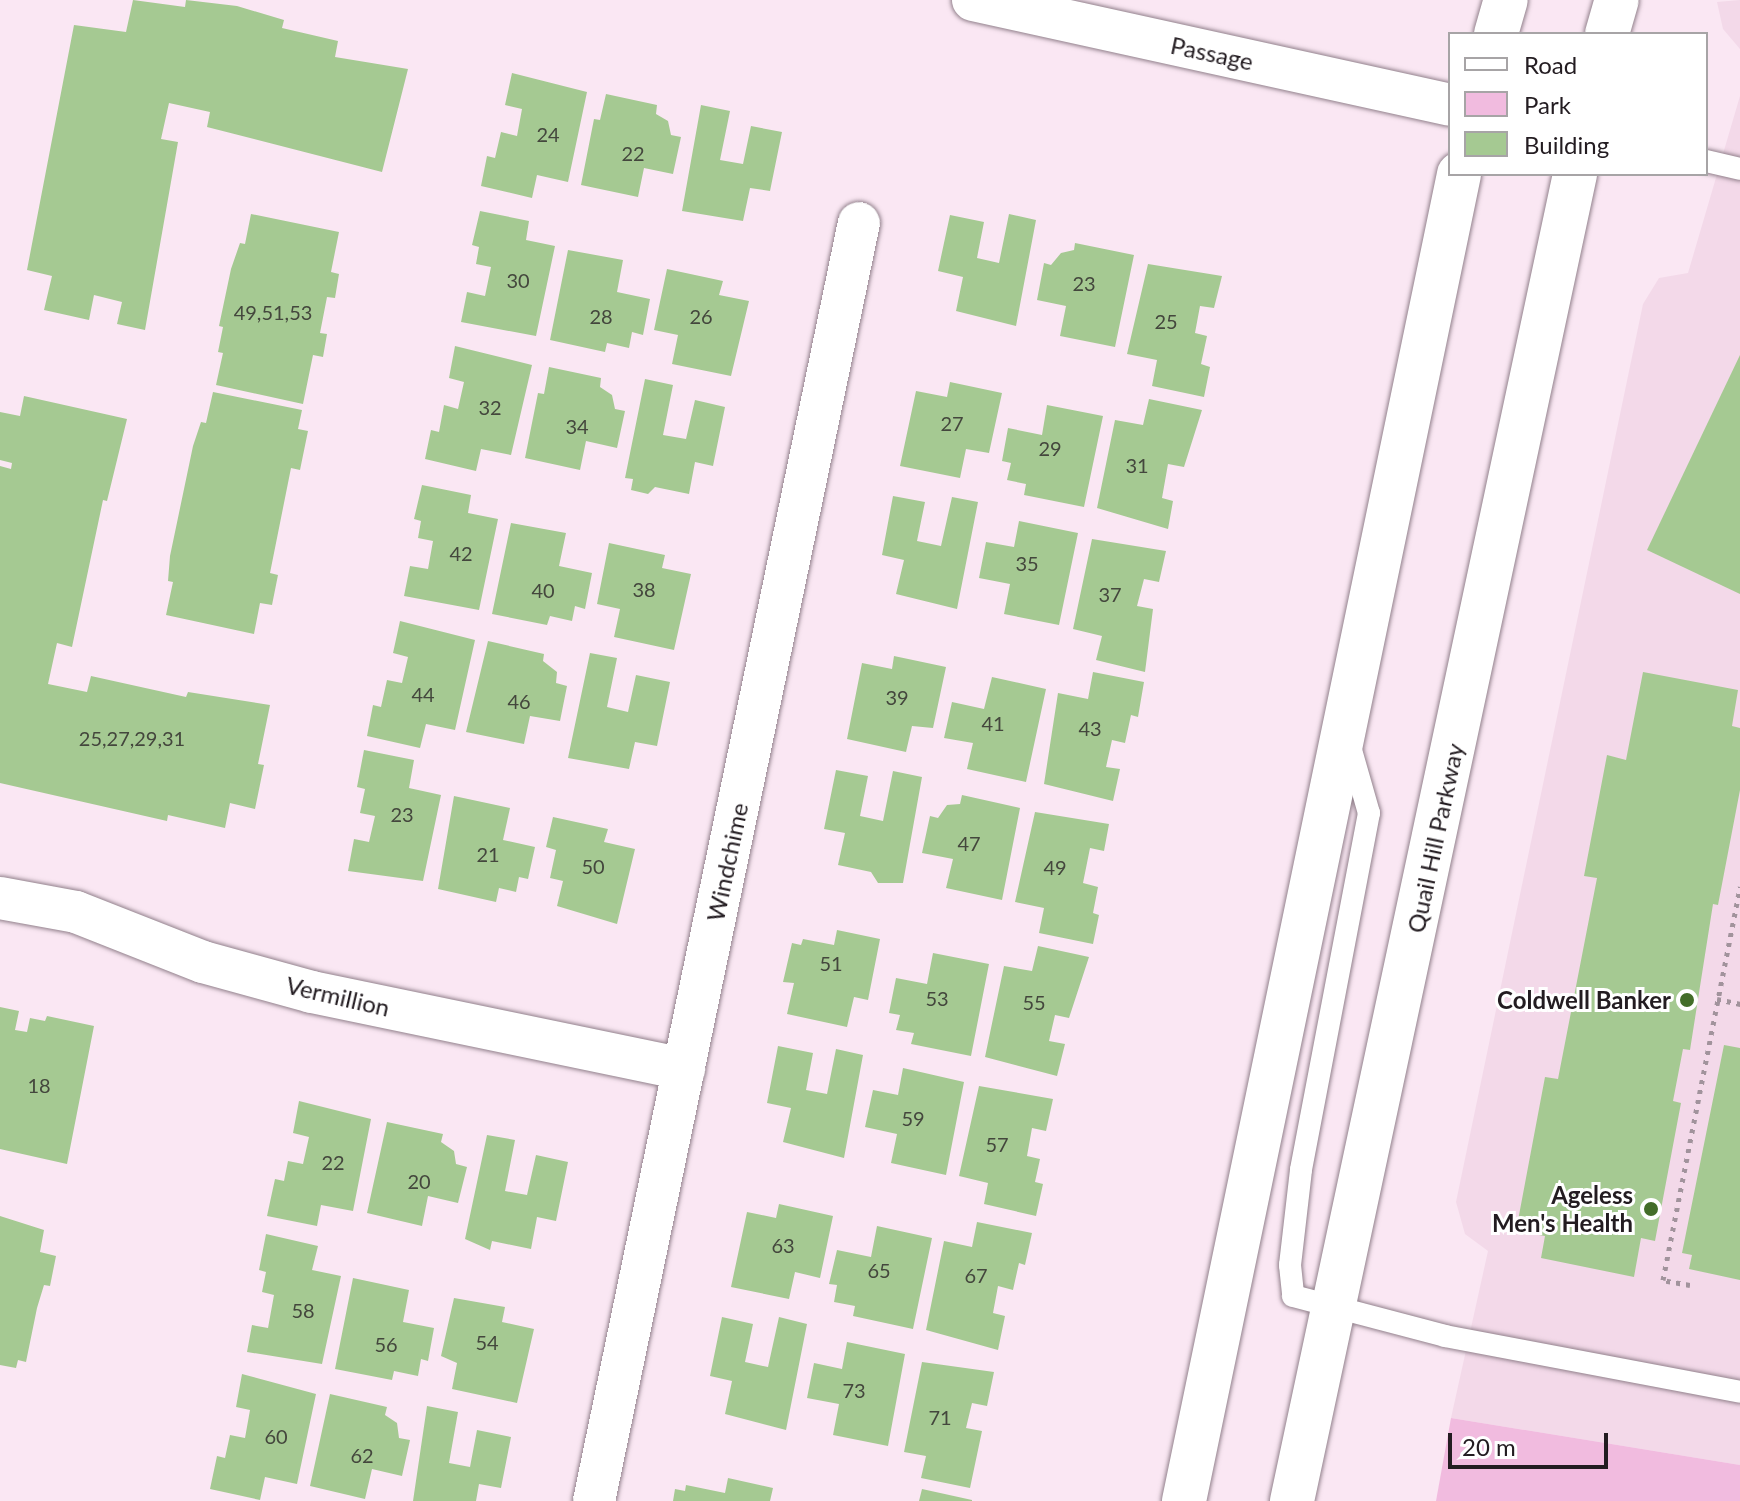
<!DOCTYPE html>
<style>
body{margin:0}
#map{position:relative;width:1740px;height:1501px;overflow:hidden;background:#fae7f3;font-family:Lato,sans-serif}
div>[style]{position:absolute}
[style*='--x']{left:calc(var(--x)*1px);top:calc(var(--y)*1px);width:calc(var(--w)*1px);rotate:calc(var(--a)*1deg)}
.built>*{inset:0;background:#f3d9e9}
.green>*{inset:0;background:#f1bbdf}
.building>*{inset:0;background:#a5c992}
.path>*{height:5px;margin-top:-2.5px;transform-origin:0;background:repeating-linear-gradient(90deg,#a1939c 0 4px,transparent 0 10px)}
.roads{filter:drop-shadow(0 0 2px #92818c) drop-shadow(0 0 2px #92818c)}
.service>*{height:22px;margin:-11px;padding:0 11px;transform-origin:11px;border-radius:11px;background:#fff}
.minor>*{height:42px;margin:-21px;padding:0 21px;transform-origin:21px;border-radius:21px;background:#fff}
.secondary>*{height:44px;margin:-22px;padding:0 22px;transform-origin:22px;border-radius:22px;background:#fff}
.dots>*{width:22px;height:22px;translate:-50% -50%;box-sizing:border-box;border:4px solid #fff;border-radius:50%}
span{translate:-50% -50%;white-space:nowrap;text-align:center;line-height:1.15;-webkit-text-stroke:6px #fff;paint-order:stroke}
.number-label{font-size:20px;color:#44473d}
.number-label span{-webkit-text-stroke-width:0}
.street-label{font-size:24px;color:#231c21}
.poi-label{font-size:24px;color:#231c21;font-weight:700}
.right{translate:-100% -50%;text-align:right}
.legend{position:absolute;left:1448px;top:32px;width:260px;height:144px;box-sizing:border-box;background:#fff;border:2px solid #a7a4a6;margin:0;padding:10px 14px;list-style:none;font-size:24px;color:#231c21}
.legend li{display:flex;align-items:center;gap:16px;height:40px}
.legend b{width:40px;border:2px solid #a7a4a6}
.scale{position:absolute;left:1448px;top:1433px;width:160px;height:36px;box-sizing:border-box;border:4px solid #231c21;border-top:0;padding-left:10px;font-size:24px;line-height:28px;white-space:nowrap;color:#231c21;-webkit-text-stroke:6px #fff;paint-order:stroke}
</style>
<div id="map">
<div class="built">
<i style="clip-path:polygon(1740px 0,1740px 49px,1723px 29px,1717px 2px)"></i>
<i style="clip-path:polygon(1740px 96px,1740px 1465px,1451px 1418px,1488px 1251px,1465px 1234px,1456px 1202px,1643px 304px,1659px 278px,1688px 273px)"></i>
</div>
<div class="green">
<i style="clip-path:polygon(1451px 1418px,1740px 1465px,1740px 1501px,1436px 1501px)"></i>
</div>
<div class="building">
<i style="clip-path:polygon(133px 0,185px 7px,186px 0,237px 6px,284px 20px,282px 28px,338px 41px,335px 57px,408px 69px,382px 172px,207px 127px,210px 112px,169px 103px,161px 139px,178px 142px,145px 330px,117px 324px,122px 302px,94px 295px,89px 320px,44px 310px,52px 276px,27px 270px,74px 25px,126px 32px)"></i>
<i style="clip-path:polygon(512px 73px,587px 92px,568px 182px,537px 175px,532px 198px,481px 186px,487px 156px,495px 158px,501px 132px,517px 136px,522px 109px,505px 105px)"></i>
<i style="clip-path:polygon(606px 94px,657px 105px,656px 114px,668px 121px,671px 135px,681px 137px,673px 174px,644px 168px,638px 197px,581px 185px,594px 119px,600px 120px)"></i>
<i style="clip-path:polygon(701px 105px,730px 111px,720px 160px,743px 164px,751px 126px,782px 132px,770px 191px,750px 188px,743px 221px,682px 211px)"></i>
<i style="clip-path:polygon(480px 211px,529px 221px,526px 240px,555px 246px,536px 336px,461px 322px,467px 292px,485px 296px,491px 267px,476px 264px,479px 247px,472px 245px)"></i>
<i style="clip-path:polygon(251px 214px,339px 232px,331px 272px,339px 274px,335px 298px,327px 297px,320px 333px,327px 334px,323px 357px,313px 355px,303px 404px,216px 385px,223px 353px,218px 352px,223px 327px,219px 326px,231px 269px,240px 243px,245px 244px)"></i>
<i style="clip-path:polygon(1009px 214px,1036px 220px,1016px 326px,956px 311px,963px 277px,938px 271px,950px 215px,984px 222px,977px 258px,999px 263px)"></i>
<i style="clip-path:polygon(1075px 243px,1134px 255px,1115px 347px,1060px 336px,1066px 306px,1037px 300px,1044px 263px,1051px 265px,1061px 253px,1074px 250px)"></i>
<i style="clip-path:polygon(568px 250px,623px 260px,617px 292px,650px 299px,643px 335px,632px 332px,629px 348px,607px 343px,605px 352px,550px 340px)"></i>
<i style="clip-path:polygon(1148px 264px,1222px 276px,1214px 308px,1200px 306px,1195px 333px,1207px 336px,1201px 364px,1210px 367px,1204px 397px,1152px 386px,1157px 360px,1127px 354px)"></i>
<i style="clip-path:polygon(667px 269px,723px 281px,719px 295px,749px 301px,731px 376px,672px 364px,678px 335px,654px 330px)"></i>
<i style="clip-path:polygon(455px 346px,532px 365px,511px 455px,481px 449px,476px 471px,425px 459px,431px 430px,439px 432px,444px 405px,458px 409px,464px 382px,449px 378px)"></i>
<i style="clip-path:polygon(1740px 355px,1740px 594px,1647px 550px)"></i>
<i style="clip-path:polygon(549px 367px,601px 378px,600px 387px,612px 395px,615px 409px,625px 411px,617px 448px,586px 441px,580px 470px,525px 458px,538px 393px,544px 394px)"></i>
<i style="clip-path:polygon(645px 379px,673px 385px,663px 435px,686px 439px,695px 400px,725px 407px,713px 466px,695px 462px,689px 494px,655px 487px,648px 494px,631px 490px,633px 479px,625px 478px)"></i>
<i style="clip-path:polygon(950px 382px,1002px 393px,989px 453px,966px 449px,960px 478px,900px 466px,916px 391px,947px 397px)"></i>
<i style="clip-path:polygon(213px 392px,302px 410px,298px 429px,308px 431px,300px 470px,291px 468px,270px 573px,278px 575px,272px 605px,260px 603px,254px 634px,166px 615px,173px 582px,168px 581px,170px 556px,193px 446px,201px 422px,206px 423px)"></i>
<i style="clip-path:polygon(24px 396px,127px 419px,107px 501px,103px 500px,72px 647px,57px 643px,48px 684px,87px 692px,91px 676px,186px 697px,188px 692px,270px 705px,258px 764px,264px 765px,255px 809px,230px 803px,225px 828px,168px 815px,167px 821px,0 783px,0 466px,11px 469px,12px 463px,0 460px,0 412px,20px 416px)"></i>
<i style="clip-path:polygon(1149px 399px,1202px 410px,1184px 467px,1168px 464px,1162px 498px,1173px 501px,1168px 529px,1097px 508px,1115px 420px,1143px 425px)"></i>
<i style="clip-path:polygon(1047px 405px,1103px 416px,1084px 507px,1024px 495px,1026px 484px,1007px 480px,1011px 463px,1002px 461px,1008px 428px,1042px 435px)"></i>
<i style="clip-path:polygon(422px 485px,471px 495px,468px 513px,498px 519px,479px 610px,404px 596px,410px 566px,428px 569px,433px 541px,418px 538px,421px 521px,414px 519px)"></i>
<i style="clip-path:polygon(893px 496px,925px 502px,917px 541px,941px 546px,952px 497px,978px 502px,957px 609px,896px 594px,904px 560px,882px 555px)"></i>
<i style="clip-path:polygon(1019px 521px,1078px 533px,1059px 625px,1004px 614px,1010px 584px,979px 578px,986px 542px,1014px 547px)"></i>
<i style="clip-path:polygon(511px 523px,566px 533px,559px 566px,592px 573px,585px 609px,575px 606px,572px 621px,550px 616px,547px 625px,492px 614px)"></i>
<i style="clip-path:polygon(1092px 539px,1166px 551px,1159px 582px,1144px 579px,1137px 606px,1153px 609px,1145px 672px,1096px 660px,1102px 636px,1073px 629px)"></i>
<i style="clip-path:polygon(609px 543px,665px 555px,662px 568px,691px 574px,674px 650px,614px 637px,620px 609px,597px 604px)"></i>
<i style="clip-path:polygon(400px 621px,475px 640px,455px 730px,426px 724px,420px 748px,367px 736px,373px 705px,381px 707px,387px 680px,402px 683px,408px 657px,393px 653px)"></i>
<i style="clip-path:polygon(488px 641px,544px 654px,543px 661px,557px 672px,556px 683px,567px 686px,560px 721px,530px 716px,524px 744px,466px 732px)"></i>
<i style="clip-path:polygon(590px 653px,617px 658px,607px 707px,628px 712px,636px 675px,670px 682px,657px 746px,635px 742px,629px 769px,568px 758px)"></i>
<i style="clip-path:polygon(894px 656px,946px 667px,933px 728px,912px 726px,906px 752px,847px 739px,862px 663px,892px 669px)"></i>
<i style="clip-path:polygon(1093px 672px,1144px 682px,1138px 717px,1131px 715px,1125px 743px,1112px 740px,1106px 767px,1120px 769px,1113px 801px,1044px 784px,1058px 693px,1088px 699px)"></i>
<i style="clip-path:polygon(1643px 672px,1738px 690px,1732px 726px,1740px 728px,1740px 790px,1718px 905px,1713px 904px,1690px 1050px,1683px 1049px,1673px 1101px,1681px 1103px,1655px 1241px,1641px 1238px,1634px 1277px,1541px 1258px,1545px 1236px,1516px 1231px,1545px 1077px,1558px 1079px,1597px 878px,1584px 876px,1607px 755px,1626px 760px)"></i>
<i style="clip-path:polygon(992px 677px,1046px 689px,1026px 782px,967px 769px,973px 743px,944px 738px,952px 702px,984px 709px)"></i>
<i style="clip-path:polygon(364px 750px,414px 760px,409px 788px,441px 795px,423px 881px,348px 871px,354px 839px,369px 842px,375px 816px,360px 813px,365px 789px,357px 787px)"></i>
<i style="clip-path:polygon(836px 770px,868px 776px,860px 816px,883px 821px,893px 771px,922px 777px,903px 883px,878px 883px,871px 872px,838px 865px,845px 833px,824px 829px)"></i>
<i style="clip-path:polygon(962px 795px,1020px 808px,1002px 900px,946px 888px,953px 859px,922px 853px,930px 816px,938px 818px,947px 805px,960px 804px)"></i>
<i style="clip-path:polygon(454px 796px,510px 808px,503px 840px,535px 847px,528px 879px,519px 877px,516px 892px,499px 888px,496px 902px,438px 889px)"></i>
<i style="clip-path:polygon(1035px 812px,1109px 824px,1104px 851px,1090px 848px,1083px 883px,1098px 887px,1093px 913px,1099px 915px,1093px 944px,1039px 933px,1044px 908px,1015px 902px)"></i>
<i style="clip-path:polygon(553px 817px,608px 829px,604px 842px,635px 849px,617px 924px,557px 906px,563px 881px,550px 878px,556px 850px,546px 847px)"></i>
<i style="clip-path:polygon(837px 930px,880px 939px,868px 1000px,854px 997px,847px 1027px,787px 1014px,794px 983px,783px 982px,792px 943px,801px 945px,803px 939px,834px 945px)"></i>
<i style="clip-path:polygon(1038px 946px,1089px 957px,1069px 1018px,1055px 1015px,1049px 1041px,1065px 1044px,1057px 1076px,985px 1057px,1004px 966px,1032px 971px)"></i>
<i style="clip-path:polygon(933px 953px,989px 964px,971px 1056px,911px 1044px,914px 1033px,896px 1030px,900px 1015px,889px 1013px,896px 978px,927px 984px)"></i>
<i style="clip-path:polygon(0 1007px,19px 1011px,15px 1030px,27px 1032px,30px 1018px,45px 1021px,47px 1016px,94px 1026px,67px 1164px,0 1149px)"></i>
<i style="clip-path:polygon(1724px 1045px,1740px 1048px,1740px 1280px,1689px 1269px,1692px 1255px,1682px 1253px)"></i>
<i style="clip-path:polygon(778px 1046px,813px 1053px,806px 1090px,827px 1094px,836px 1049px,863px 1055px,844px 1158px,783px 1142px,791px 1108px,767px 1103px)"></i>
<i style="clip-path:polygon(903px 1068px,964px 1082px,946px 1175px,891px 1163px,897px 1134px,865px 1127px,873px 1090px,898px 1095px)"></i>
<i style="clip-path:polygon(979px 1086px,1053px 1099px,1046px 1131px,1032px 1128px,1027px 1156px,1040px 1159px,1035px 1182px,1043px 1184px,1036px 1216px,984px 1204px,988px 1183px,959px 1176px)"></i>
<i style="clip-path:polygon(299px 1101px,371px 1119px,353px 1211px,321px 1205px,317px 1226px,267px 1216px,275px 1179px,284px 1181px,288px 1161px,303px 1164px,309px 1137px,293px 1133px)"></i>
<i style="clip-path:polygon(387px 1122px,443px 1134px,441px 1142px,454px 1151px,456px 1164px,467px 1167px,458px 1203px,428px 1196px,422px 1226px,367px 1213px)"></i>
<i style="clip-path:polygon(487px 1135px,515px 1140px,505px 1191px,527px 1195px,536px 1155px,568px 1162px,556px 1221px,537px 1217px,531px 1249px,492px 1241px,490px 1250px,465px 1239px)"></i>
<i style="clip-path:polygon(779px 1204px,833px 1216px,820px 1278px,795px 1272px,789px 1299px,731px 1287px,747px 1212px,776px 1218px)"></i>
<i style="clip-path:polygon(0 1216px,44px 1230px,40px 1252px,56px 1256px,50px 1286px,44px 1285px,37px 1308px,26px 1362px,18px 1360px,16px 1368px,0 1365px)"></i>
<i style="clip-path:polygon(977px 1222px,1032px 1233px,1025px 1265px,1019px 1263px,1013px 1290px,998px 1286px,993px 1313px,1005px 1316px,998px 1350px,926px 1330px,944px 1241px,972px 1247px)"></i>
<i style="clip-path:polygon(877px 1226px,932px 1238px,913px 1329px,853px 1316px,855px 1306px,834px 1302px,837px 1285px,829px 1284px,837px 1250px,871px 1257px)"></i>
<i style="clip-path:polygon(266px 1234px,318px 1246px,312px 1270px,341px 1276px,322px 1364px,247px 1352px,252px 1325px,268px 1328px,274px 1295px,262px 1292px,266px 1272px,259px 1270px)"></i>
<i style="clip-path:polygon(353px 1278px,409px 1290px,403px 1322px,434px 1328px,428px 1361px,421px 1359px,418px 1376px,394px 1371px,392px 1380px,335px 1369px)"></i>
<i style="clip-path:polygon(454px 1298px,505px 1307px,502px 1322px,534px 1329px,517px 1403px,452px 1389px,457px 1363px,441px 1356px)"></i>
<i style="clip-path:polygon(722px 1317px,753px 1324px,745px 1362px,768px 1367px,779px 1317px,807px 1324px,786px 1430px,725px 1414px,732px 1381px,710px 1376px)"></i>
<i style="clip-path:polygon(847px 1342px,905px 1354px,888px 1446px,833px 1435px,839px 1404px,807px 1398px,814px 1363px,842px 1369px)"></i>
<i style="clip-path:polygon(922px 1362px,994px 1372px,987px 1406px,972px 1403px,966px 1428px,982px 1431px,970px 1488px,921px 1478px,926px 1456px,904px 1452px)"></i>
<i style="clip-path:polygon(242px 1374px,316px 1394px,297px 1484px,265px 1477px,260px 1500px,210px 1489px,217px 1456px,225px 1458px,230px 1435px,245px 1438px,250px 1410px,236px 1407px)"></i>
<i style="clip-path:polygon(330px 1394px,387px 1407px,385px 1415px,397px 1423px,399px 1438px,410px 1440px,402px 1476px,372px 1469px,365px 1499px,310px 1486px)"></i>
<i style="clip-path:polygon(427px 1406px,458px 1412px,449px 1463px,470px 1467px,477px 1430px,511px 1437px,501px 1488px,479px 1484px,476px 1501px,413px 1501px)"></i>
<i style="clip-path:polygon(728px 1478px,773px 1488px,770px 1501px,673px 1501px,675px 1489px,685px 1491px,686px 1485px,725px 1493px)"></i>
<i style="clip-path:polygon(922px 1489px,972px 1500px,972px 1501px,919px 1501px)"></i>
</div>
<div class="path">
<i style="--x:1717;--y:999;--w:24;--a:12"></i>
<i style="--x:1690;--y:1285;--w:27;--a:-170"></i>
<i style="--x:1663;--y:1280;--w:401;--a:-78.9"></i>
</div>
<div class="roads">
<div class="service">
<i style="--x:1706;--y:161;--w:35;--a:13"></i>
<i style="--x:1349;--y:743;--w:73;--a:74.1"></i>
<i style="--x:1369;--y:813;--w:363;--a:100.8"></i>
<i style="--x:1301;--y:1170;--w:96;--a:96.6"></i>
<i style="--x:1290;--y:1265;--w:31;--a:84"></i>
<i style="--x:1293;--y:1296;--w:157;--a:14.7"></i>
<i style="--x:1445;--y:1336;--w:300;--a:10.7"></i>
</div>
<div class="minor">
<i style="--x:973;--y:0;--w:488;--a:12.4"></i>
<i style="--x:0;--y:898;--w:77;--a:10.4"></i>
<i style="--x:76;--y:912;--w:136;--a:21.5"></i>
<i style="--x:203;--y:962;--w:113;--a:15.4"></i>
<i style="--x:312;--y:992;--w:380;--a:11.7"></i>
<i style="--x:594;--y:1501;--w:1305;--a:-78.29"></i>
</div>
<div class="secondary">
<i style="--x:1496;--y:34;--w:35;--a:-74"></i>
<i style="--x:1607;--y:34;--w:35;--a:-74"></i>
<i style="--x:1184;--y:1501;--w:1355;--a:-78.29"></i>
<i style="--x:1292;--y:1501;--w:1357;--a:-77.96"></i>
</div>
</div>
<div class="dots">
<i style="left:1687px;top:1000px;background:#436d29"></i>
<i style="left:1651px;top:1209px;background:#436d29"></i>
</div>
<div class="number-label">
<span style="left:548px;top:134px">24</span>
<span style="left:633px;top:153px">22</span>
<span style="left:518px;top:280px">30</span>
<span style="left:1084px;top:283px">23</span>
<span style="left:273px;top:312px">49,51,53</span>
<span style="left:601px;top:316px">28</span>
<span style="left:701px;top:316px">26</span>
<span style="left:1166px;top:321px">25</span>
<span style="left:490px;top:407px">32</span>
<span style="left:952px;top:423px">27</span>
<span style="left:577px;top:426px">34</span>
<span style="left:1050px;top:448px">29</span>
<span style="left:1137px;top:465px">31</span>
<span style="left:461px;top:553px">42</span>
<span style="left:1027px;top:563px">35</span>
<span style="left:644px;top:589px">38</span>
<span style="left:543px;top:590px">40</span>
<span style="left:1110px;top:594px">37</span>
<span style="left:423px;top:694px">44</span>
<span style="left:897px;top:697px">39</span>
<span style="left:519px;top:701px">46</span>
<span style="left:993px;top:723px">41</span>
<span style="left:1090px;top:728px">43</span>
<span style="left:132px;top:738px">25,27,29,31</span>
<span style="left:402px;top:814px">23</span>
<span style="left:969px;top:843px">47</span>
<span style="left:488px;top:854px">21</span>
<span style="left:593px;top:866px">50</span>
<span style="left:1055px;top:867px">49</span>
<span style="left:831px;top:963px">51</span>
<span style="left:937px;top:998px">53</span>
<span style="left:1034px;top:1002px">55</span>
<span style="left:39px;top:1085px">18</span>
<span style="left:913px;top:1118px">59</span>
<span style="left:997px;top:1144px">57</span>
<span style="left:333px;top:1162px">22</span>
<span style="left:419px;top:1181px">20</span>
<span style="left:783px;top:1245px">63</span>
<span style="left:879px;top:1270px">65</span>
<span style="left:976px;top:1275px">67</span>
<span style="left:303px;top:1310px">58</span>
<span style="left:487px;top:1342px">54</span>
<span style="left:386px;top:1344px">56</span>
<span style="left:854px;top:1390px">73</span>
<span style="left:940px;top:1417px">71</span>
<span style="left:276px;top:1436px">60</span>
<span style="left:362px;top:1455px">62</span>
</div>
<div class="street-label">
<span style="left:1212px;top:53px;rotate:12deg">Passage</span>
<span style="left:1435px;top:838px;rotate:-78deg">Quail Hill Parkway</span>
<span style="left:727px;top:862px;rotate:-78deg">Windchime</span>
<span style="left:338px;top:996px;rotate:13deg">Vermillion</span>
</div>
<div class="poi-label">
<span class="right" style="left:1671px;top:1000px">Coldwell Banker</span>
<span class="right" style="left:1633px;top:1209px">Ageless<br>Men's Health</span>
</div>
<ul class="legend">
<li><b style="height:10px;background:#fff"></b>Road</li>
<li><b style="height:22px;background:#f1bbdf"></b>Park</li>
<li><b style="height:22px;background:#a5c992"></b>Building</li>
</ul>
<div class="scale">20 m</div>
</div>
